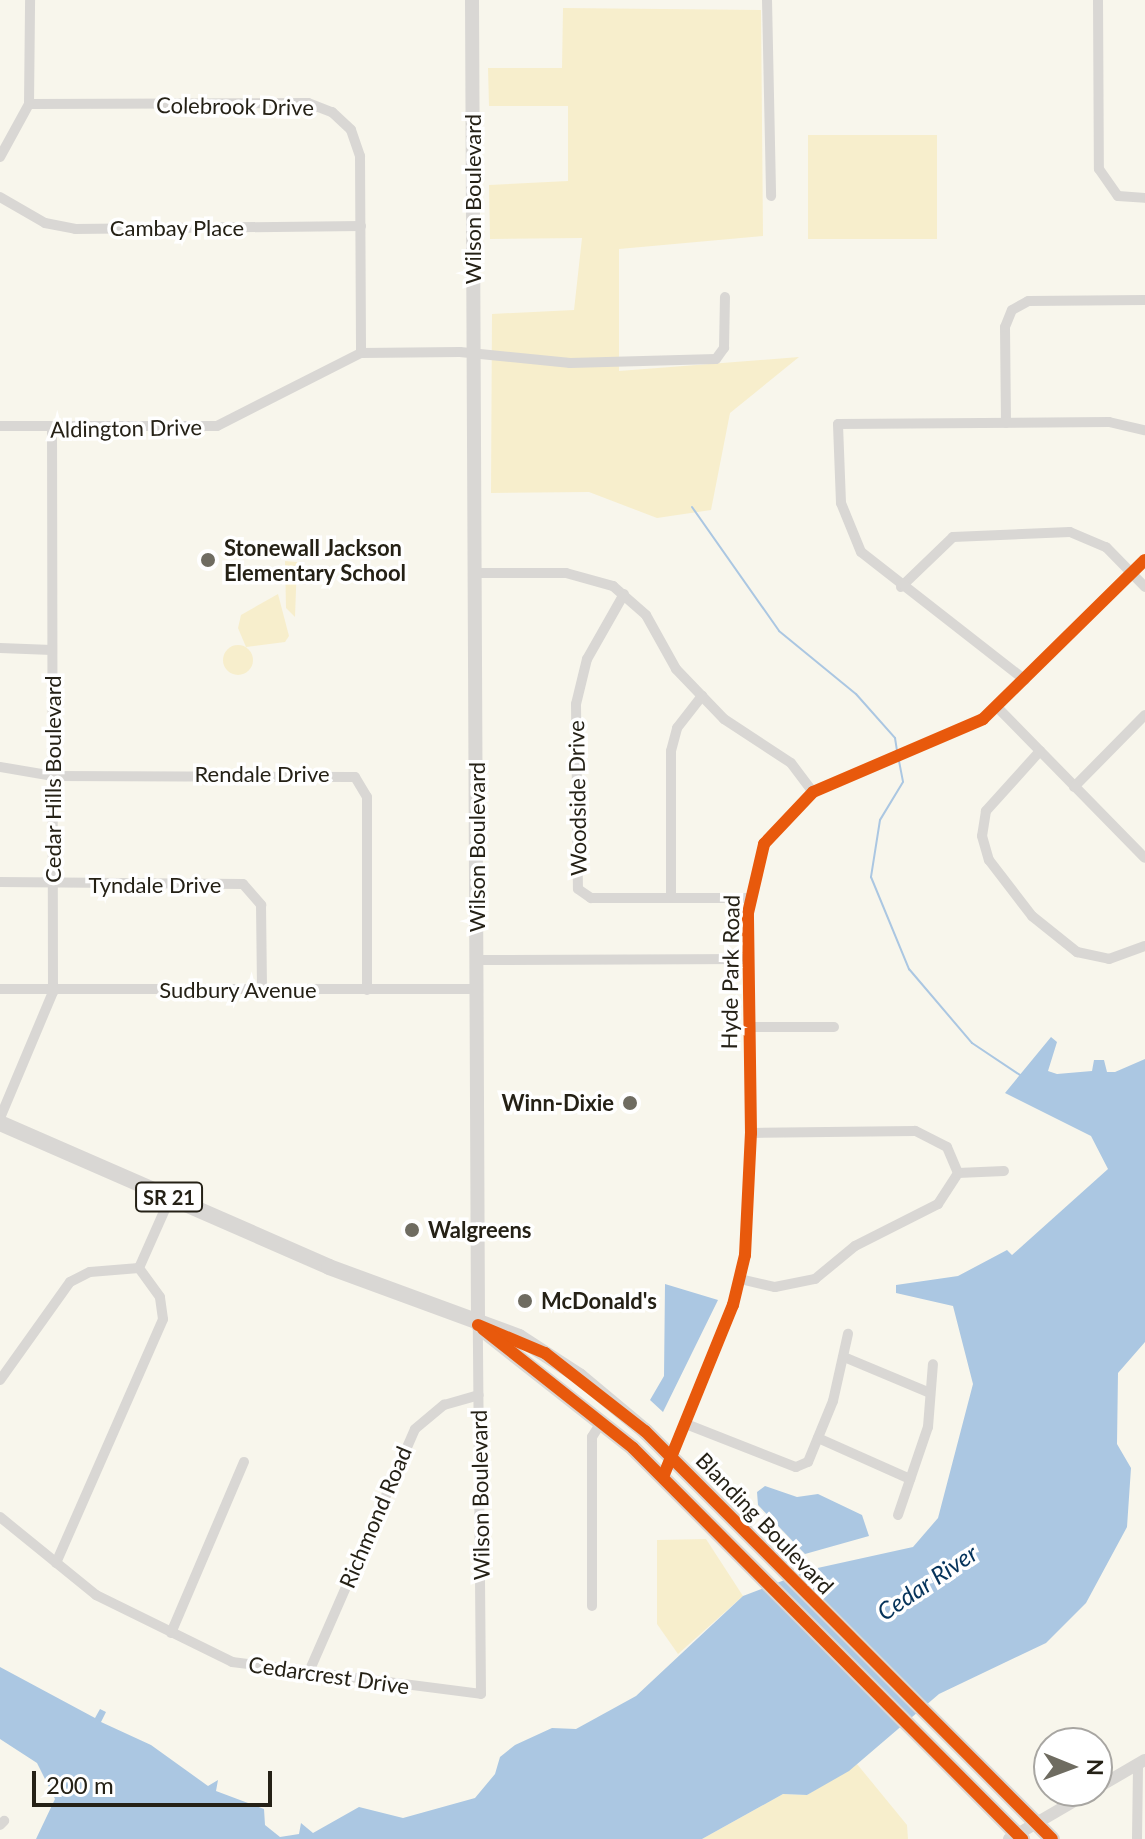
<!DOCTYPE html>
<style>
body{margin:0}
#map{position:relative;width:1145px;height:1839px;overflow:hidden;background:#f8f6ec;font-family:Lato,sans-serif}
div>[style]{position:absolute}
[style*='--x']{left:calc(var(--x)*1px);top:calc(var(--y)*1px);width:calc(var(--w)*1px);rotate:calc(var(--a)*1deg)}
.green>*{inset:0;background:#f7eecc;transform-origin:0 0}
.round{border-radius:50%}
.water>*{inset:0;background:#abc7e2}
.stream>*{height:2px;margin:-1px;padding:0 1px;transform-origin:1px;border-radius:1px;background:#abc7e2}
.minor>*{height:10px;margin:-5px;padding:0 5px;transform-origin:5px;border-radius:5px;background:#d9d7d4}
.tertiary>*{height:12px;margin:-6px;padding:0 6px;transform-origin:6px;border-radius:6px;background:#d9d7d4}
.secondary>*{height:14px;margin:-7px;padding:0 7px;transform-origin:7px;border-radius:7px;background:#d9d7d4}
.primary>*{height:16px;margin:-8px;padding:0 8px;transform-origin:8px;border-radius:8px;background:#d9d7d4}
.cycleway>*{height:12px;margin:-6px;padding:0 6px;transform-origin:6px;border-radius:6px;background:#e8590c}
.dots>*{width:22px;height:22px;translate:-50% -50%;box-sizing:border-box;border:4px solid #fff;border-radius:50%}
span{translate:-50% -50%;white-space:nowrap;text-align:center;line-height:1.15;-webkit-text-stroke:7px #fff;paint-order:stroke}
.shield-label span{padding:2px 6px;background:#fff;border:2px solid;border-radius:6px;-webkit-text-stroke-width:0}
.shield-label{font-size:20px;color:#252116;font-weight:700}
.street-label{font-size:22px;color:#252116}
.poi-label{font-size:22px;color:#252116;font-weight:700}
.left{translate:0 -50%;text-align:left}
.right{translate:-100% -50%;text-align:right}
.water-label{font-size:24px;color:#05335a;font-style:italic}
.north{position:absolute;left:1033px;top:1727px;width:80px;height:80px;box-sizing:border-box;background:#fff;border:2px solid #a8a6a2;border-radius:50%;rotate:91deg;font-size:22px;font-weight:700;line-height:32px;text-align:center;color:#252116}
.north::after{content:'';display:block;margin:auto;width:28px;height:36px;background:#6f6c61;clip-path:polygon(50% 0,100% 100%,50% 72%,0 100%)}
.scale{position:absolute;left:32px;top:1771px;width:240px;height:36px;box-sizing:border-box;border:4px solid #252116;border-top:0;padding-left:10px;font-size:24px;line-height:28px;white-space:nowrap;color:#252116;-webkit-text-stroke:6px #fff;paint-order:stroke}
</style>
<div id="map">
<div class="green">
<i style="clip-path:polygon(563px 8px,761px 10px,763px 236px,619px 249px,619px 371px,799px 357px,730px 413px,711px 510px,657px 518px,589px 492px,491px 493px,492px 314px,574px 310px,582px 238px,490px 239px,489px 185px,568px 181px,568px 106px,489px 106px,488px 68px,562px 68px)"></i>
<i style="left:808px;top:135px;width:129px;height:104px"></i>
<i style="clip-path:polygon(285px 561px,297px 562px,295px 617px,286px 608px)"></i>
<i style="clip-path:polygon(278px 594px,289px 636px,285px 642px,246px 647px,238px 628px,241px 615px)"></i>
<i class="round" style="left:223px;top:645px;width:30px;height:30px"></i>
<i style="clip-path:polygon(706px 1539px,743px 1596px,678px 1654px,657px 1624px,657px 1540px)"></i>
<i style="clip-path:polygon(857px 1764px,907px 1825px,908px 1839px,702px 1839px,783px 1794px,807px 1795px)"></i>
</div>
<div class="water">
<i style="clip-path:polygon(1051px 1037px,1057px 1042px,1048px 1071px,1057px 1074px,1092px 1071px,1094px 1060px,1104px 1060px,1107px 1072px,1115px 1072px,1145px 1059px,1145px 1342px,1118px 1373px,1117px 1444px,1131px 1468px,1127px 1527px,1086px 1603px,1046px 1643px,939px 1694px,849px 1771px,807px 1795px,783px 1794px,702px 1839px,36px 1839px,55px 1799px,37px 1763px,0 1739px,0 1667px,95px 1718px,100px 1709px,106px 1712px,101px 1722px,151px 1745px,208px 1786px,218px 1780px,216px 1791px,264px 1809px,265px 1825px,280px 1837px,299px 1834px,301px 1823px,313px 1833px,359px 1807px,403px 1818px,475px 1798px,495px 1774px,500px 1757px,515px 1745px,552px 1728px,576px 1729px,636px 1696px,743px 1596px,813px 1569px,913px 1547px,938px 1518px,973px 1384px,953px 1306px,896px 1293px,896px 1285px,958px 1276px,1007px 1250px,1012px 1255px,1108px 1169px,1091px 1136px,1005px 1093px)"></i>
<i style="clip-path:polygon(665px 1284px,718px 1300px,663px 1412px,650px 1400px,664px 1376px)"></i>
<i style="clip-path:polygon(765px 1486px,797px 1497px,818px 1494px,862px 1515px,869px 1536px,805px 1554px,758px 1505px,757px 1492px)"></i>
</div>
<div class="stream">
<i style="--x:692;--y:507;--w:151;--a:54.9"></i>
<i style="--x:779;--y:631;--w:99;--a:39.3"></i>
<i style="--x:856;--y:694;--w:59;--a:48.4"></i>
<i style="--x:895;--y:738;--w:13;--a:81"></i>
<i style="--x:899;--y:761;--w:21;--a:79"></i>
<i style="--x:903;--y:782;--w:44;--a:121.2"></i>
<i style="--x:880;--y:820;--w:58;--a:99"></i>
<i style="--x:871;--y:877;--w:100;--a:67.6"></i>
<i style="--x:909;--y:969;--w:97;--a:49.6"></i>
<i style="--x:972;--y:1043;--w:58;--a:33.7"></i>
</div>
<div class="minor">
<i style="--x:767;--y:0;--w:196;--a:88.8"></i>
<i style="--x:1098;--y:0;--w:169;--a:89.7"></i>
<i style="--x:1099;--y:169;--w:33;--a:55"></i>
<i style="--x:1118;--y:196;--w:27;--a:4"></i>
<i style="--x:29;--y:104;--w:279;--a:-0.2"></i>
<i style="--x:308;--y:103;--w:26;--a:21"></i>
<i style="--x:332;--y:112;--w:26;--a:43"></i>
<i style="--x:351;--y:130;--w:28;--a:71"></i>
<i style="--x:360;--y:156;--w:197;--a:89.7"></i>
<i style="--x:0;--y:157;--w:60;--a:-61.3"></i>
<i style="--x:29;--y:104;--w:104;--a:-89.4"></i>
<i style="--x:0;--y:197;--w:52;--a:30"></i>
<i style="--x:45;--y:223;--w:31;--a:11"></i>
<i style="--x:75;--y:229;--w:286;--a:-0.6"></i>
<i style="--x:1006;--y:423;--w:96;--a:-90.6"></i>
<i style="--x:1005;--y:327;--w:18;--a:-68"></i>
<i style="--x:1012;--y:310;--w:18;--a:-29"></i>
<i style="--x:1028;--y:301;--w:117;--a:-0.5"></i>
<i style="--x:0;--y:426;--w:217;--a:0"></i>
<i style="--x:217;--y:426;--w:161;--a:-26.9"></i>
<i style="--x:361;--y:353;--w:99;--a:-0.6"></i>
<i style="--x:460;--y:352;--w:111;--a:5.7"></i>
<i style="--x:570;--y:363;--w:146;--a:-1.6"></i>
<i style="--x:716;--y:359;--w:14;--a:-54"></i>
<i style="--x:724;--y:348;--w:51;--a:-88.9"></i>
<i style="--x:475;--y:573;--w:91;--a:0"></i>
<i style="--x:566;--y:573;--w:49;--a:15.5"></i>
<i style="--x:613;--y:586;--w:44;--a:41.3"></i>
<i style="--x:646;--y:615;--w:62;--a:60.9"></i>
<i style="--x:676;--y:669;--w:69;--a:46.2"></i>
<i style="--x:724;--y:719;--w:80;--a:33.3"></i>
<i style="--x:791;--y:763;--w:36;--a:53"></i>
<i style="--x:901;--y:587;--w:72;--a:-43.9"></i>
<i style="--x:953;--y:537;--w:117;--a:-2.4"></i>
<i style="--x:1070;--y:532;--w:39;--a:23"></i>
<i style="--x:1106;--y:547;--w:56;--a:45.7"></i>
<i style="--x:624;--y:594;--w:75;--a:119.6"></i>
<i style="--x:587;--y:659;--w:46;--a:103.7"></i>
<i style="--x:576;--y:704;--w:185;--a:89.4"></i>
<i style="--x:578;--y:889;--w:16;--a:35"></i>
<i style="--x:591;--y:898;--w:158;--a:0"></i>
<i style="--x:0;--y:648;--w:52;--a:2.2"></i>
<i style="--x:1025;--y:680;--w:208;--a:-142"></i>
<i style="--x:861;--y:552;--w:53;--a:-112.2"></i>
<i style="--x:841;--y:503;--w:79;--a:-92.2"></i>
<i style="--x:838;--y:424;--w:271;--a:-0.4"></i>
<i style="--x:1109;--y:422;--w:37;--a:13"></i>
<i style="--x:997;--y:707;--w:211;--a:45.6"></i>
<i style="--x:1040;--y:751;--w:81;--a:132"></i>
<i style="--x:986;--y:811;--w:25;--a:99"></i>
<i style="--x:982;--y:836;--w:25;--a:74"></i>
<i style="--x:989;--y:860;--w:71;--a:52.5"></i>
<i style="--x:1032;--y:916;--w:58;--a:38.7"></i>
<i style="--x:1077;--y:952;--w:33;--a:12"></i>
<i style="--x:1109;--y:959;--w:38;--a:-20"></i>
<i style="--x:0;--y:767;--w:54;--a:9.6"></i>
<i style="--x:53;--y:776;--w:302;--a:0.2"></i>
<i style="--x:355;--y:777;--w:23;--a:59"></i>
<i style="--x:367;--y:797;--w:193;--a:90"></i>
<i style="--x:1074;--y:787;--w:101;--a:-45.4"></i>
<i style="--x:0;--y:882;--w:243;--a:0.5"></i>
<i style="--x:243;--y:884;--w:28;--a:49"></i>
<i style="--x:261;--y:905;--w:85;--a:89.3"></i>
<i style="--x:671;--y:897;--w:146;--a:-90"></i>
<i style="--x:671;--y:751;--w:24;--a:-75"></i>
<i style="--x:677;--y:728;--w:41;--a:-52"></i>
<i style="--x:477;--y:960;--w:271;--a:-0.2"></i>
<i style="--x:0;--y:989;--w:477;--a:0"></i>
<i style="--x:749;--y:1027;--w:85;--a:0"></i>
<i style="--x:0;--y:1118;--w:137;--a:-67.2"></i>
<i style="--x:53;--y:992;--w:563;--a:-90.1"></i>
<i style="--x:958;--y:1173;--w:46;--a:-2.5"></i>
<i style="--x:139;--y:1268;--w:77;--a:-66.1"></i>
<i style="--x:740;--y:1279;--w:36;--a:13"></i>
<i style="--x:775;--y:1287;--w:41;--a:-11.3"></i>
<i style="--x:815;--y:1279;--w:52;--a:-39.5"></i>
<i style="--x:855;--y:1246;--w:93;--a:-26.8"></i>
<i style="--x:938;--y:1204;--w:37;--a:-57"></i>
<i style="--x:958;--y:1173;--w:28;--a:-113"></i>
<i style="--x:947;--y:1147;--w:36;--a:-153"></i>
<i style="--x:915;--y:1131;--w:164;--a:179.3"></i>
<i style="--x:844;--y:1357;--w:93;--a:22.7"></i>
<i style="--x:0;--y:1380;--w:120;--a:-54.5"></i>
<i style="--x:70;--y:1282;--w:22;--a:-27"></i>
<i style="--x:90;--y:1272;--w:49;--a:-4.7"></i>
<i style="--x:686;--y:1424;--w:118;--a:21.4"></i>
<i style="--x:796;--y:1467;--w:13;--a:-23"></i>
<i style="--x:808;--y:1462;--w:66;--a:-67.7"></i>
<i style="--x:833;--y:1401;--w:69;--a:-77.4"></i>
<i style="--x:818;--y:1438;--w:101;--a:24"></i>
<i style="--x:663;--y:1477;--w:186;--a:-67.9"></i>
<i style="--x:733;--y:1305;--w:51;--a:-76.5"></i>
<i style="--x:745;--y:1255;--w:122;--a:-87.2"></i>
<i style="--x:751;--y:1133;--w:220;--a:-90.8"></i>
<i style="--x:748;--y:913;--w:71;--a:-76.9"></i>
<i style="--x:764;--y:844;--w:71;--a:-46.7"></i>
<i style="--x:813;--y:792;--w:185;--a:-23.2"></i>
<i style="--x:983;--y:719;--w:227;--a:-44.5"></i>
<i style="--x:898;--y:1515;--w:93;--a:-71.2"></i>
<i style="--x:928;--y:1427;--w:63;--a:-85.5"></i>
<i style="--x:0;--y:1517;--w:124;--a:39.1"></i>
<i style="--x:96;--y:1595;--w:152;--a:26.2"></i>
<i style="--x:232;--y:1662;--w:251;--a:7.3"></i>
<i style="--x:481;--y:1694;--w:369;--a:-90.5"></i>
<i style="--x:56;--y:1563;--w:266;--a:-66.3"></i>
<i style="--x:163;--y:1319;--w:22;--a:-98"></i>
<i style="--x:160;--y:1297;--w:36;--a:-126"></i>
<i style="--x:592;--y:1606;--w:169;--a:-90"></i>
<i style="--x:592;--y:1437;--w:19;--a:-58"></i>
<i style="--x:171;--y:1633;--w:186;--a:-66.9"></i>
<i style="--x:308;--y:1674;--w:267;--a:-66.4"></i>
<i style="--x:415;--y:1429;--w:38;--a:-40"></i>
<i style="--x:444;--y:1405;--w:36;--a:-16"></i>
<i style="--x:0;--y:1825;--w:6;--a:-45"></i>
<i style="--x:1137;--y:1839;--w:73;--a:-89.2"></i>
</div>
<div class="tertiary">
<i style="--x:1009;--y:1839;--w:157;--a:-30.2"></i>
</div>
<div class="secondary">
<i style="--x:472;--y:0;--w:1325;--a:89.74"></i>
</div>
<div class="primary">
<i style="--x:0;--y:1123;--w:359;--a:23.6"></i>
<i style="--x:329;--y:1267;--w:202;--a:20.2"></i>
<i style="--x:519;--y:1337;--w:72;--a:33"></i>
<i style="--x:579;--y:1376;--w:86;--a:39.8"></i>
<i style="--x:645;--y:1431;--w:576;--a:45.07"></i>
<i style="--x:482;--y:1329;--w:192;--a:38.2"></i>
<i style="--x:633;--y:1448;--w:552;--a:45.15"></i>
</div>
<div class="cycleway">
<i style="--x:478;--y:1325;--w:73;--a:22.7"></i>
<i style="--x:545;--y:1353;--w:127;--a:38"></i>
<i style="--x:645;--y:1431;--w:576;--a:45.07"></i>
<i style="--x:483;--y:1329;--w:191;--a:38.4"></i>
<i style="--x:633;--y:1448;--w:552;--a:45.15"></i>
<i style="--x:663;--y:1477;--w:186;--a:-67.9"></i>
<i style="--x:733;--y:1305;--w:51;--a:-76.5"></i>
<i style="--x:745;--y:1255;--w:122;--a:-87.2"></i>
<i style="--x:751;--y:1133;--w:220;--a:-90.8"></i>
<i style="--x:748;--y:913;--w:71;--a:-76.9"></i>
<i style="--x:764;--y:844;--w:71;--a:-46.7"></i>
<i style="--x:813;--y:792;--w:185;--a:-23.2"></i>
<i style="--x:983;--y:719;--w:227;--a:-44.5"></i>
</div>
<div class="dots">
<i style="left:208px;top:560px;background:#6f6c61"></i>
<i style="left:630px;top:1103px;background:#6f6c61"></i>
<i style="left:412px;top:1230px;background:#6f6c61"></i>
<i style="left:525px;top:1301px;background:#6f6c61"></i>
</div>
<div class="shield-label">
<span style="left:169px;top:1197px">SR 21</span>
</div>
<div class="street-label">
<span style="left:235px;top:106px;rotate:1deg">Colebrook Drive</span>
<span style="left:473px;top:199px;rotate:-90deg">Wilson Boulevard</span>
<span style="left:177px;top:228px">Cambay Place</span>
<span style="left:126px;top:428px;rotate:-1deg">Aldington Drive</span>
<span style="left:262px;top:774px">Rendale Drive</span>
<span style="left:53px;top:779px;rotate:-90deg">Cedar Hills Boulevard</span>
<span style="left:577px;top:798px;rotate:-91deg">Woodside Drive</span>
<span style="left:477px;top:847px;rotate:-90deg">Wilson Boulevard</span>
<span style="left:155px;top:885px">Tyndale Drive</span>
<span style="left:730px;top:972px;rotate:-89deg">Hyde Park Road</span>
<span style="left:238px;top:990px">Sudbury Avenue</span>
<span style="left:480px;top:1495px;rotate:-91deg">Wilson Boulevard</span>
<span style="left:375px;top:1517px;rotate:-67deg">Richmond Road</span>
<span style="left:765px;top:1523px;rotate:46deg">Blanding Boulevard</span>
<span style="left:329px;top:1675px;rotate:8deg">Cedarcrest Drive</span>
</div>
<div class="poi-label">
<span class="left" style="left:224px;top:560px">Stonewall Jackson<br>Elementary School</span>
<span class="right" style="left:614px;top:1103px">Winn-Dixie</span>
<span class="left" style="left:428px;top:1230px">Walgreens</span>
<span class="left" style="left:541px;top:1301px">McDonald's</span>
</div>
<div class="water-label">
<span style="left:927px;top:1582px;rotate:-34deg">Cedar River</span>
</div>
<div class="north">N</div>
<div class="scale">200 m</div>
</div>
